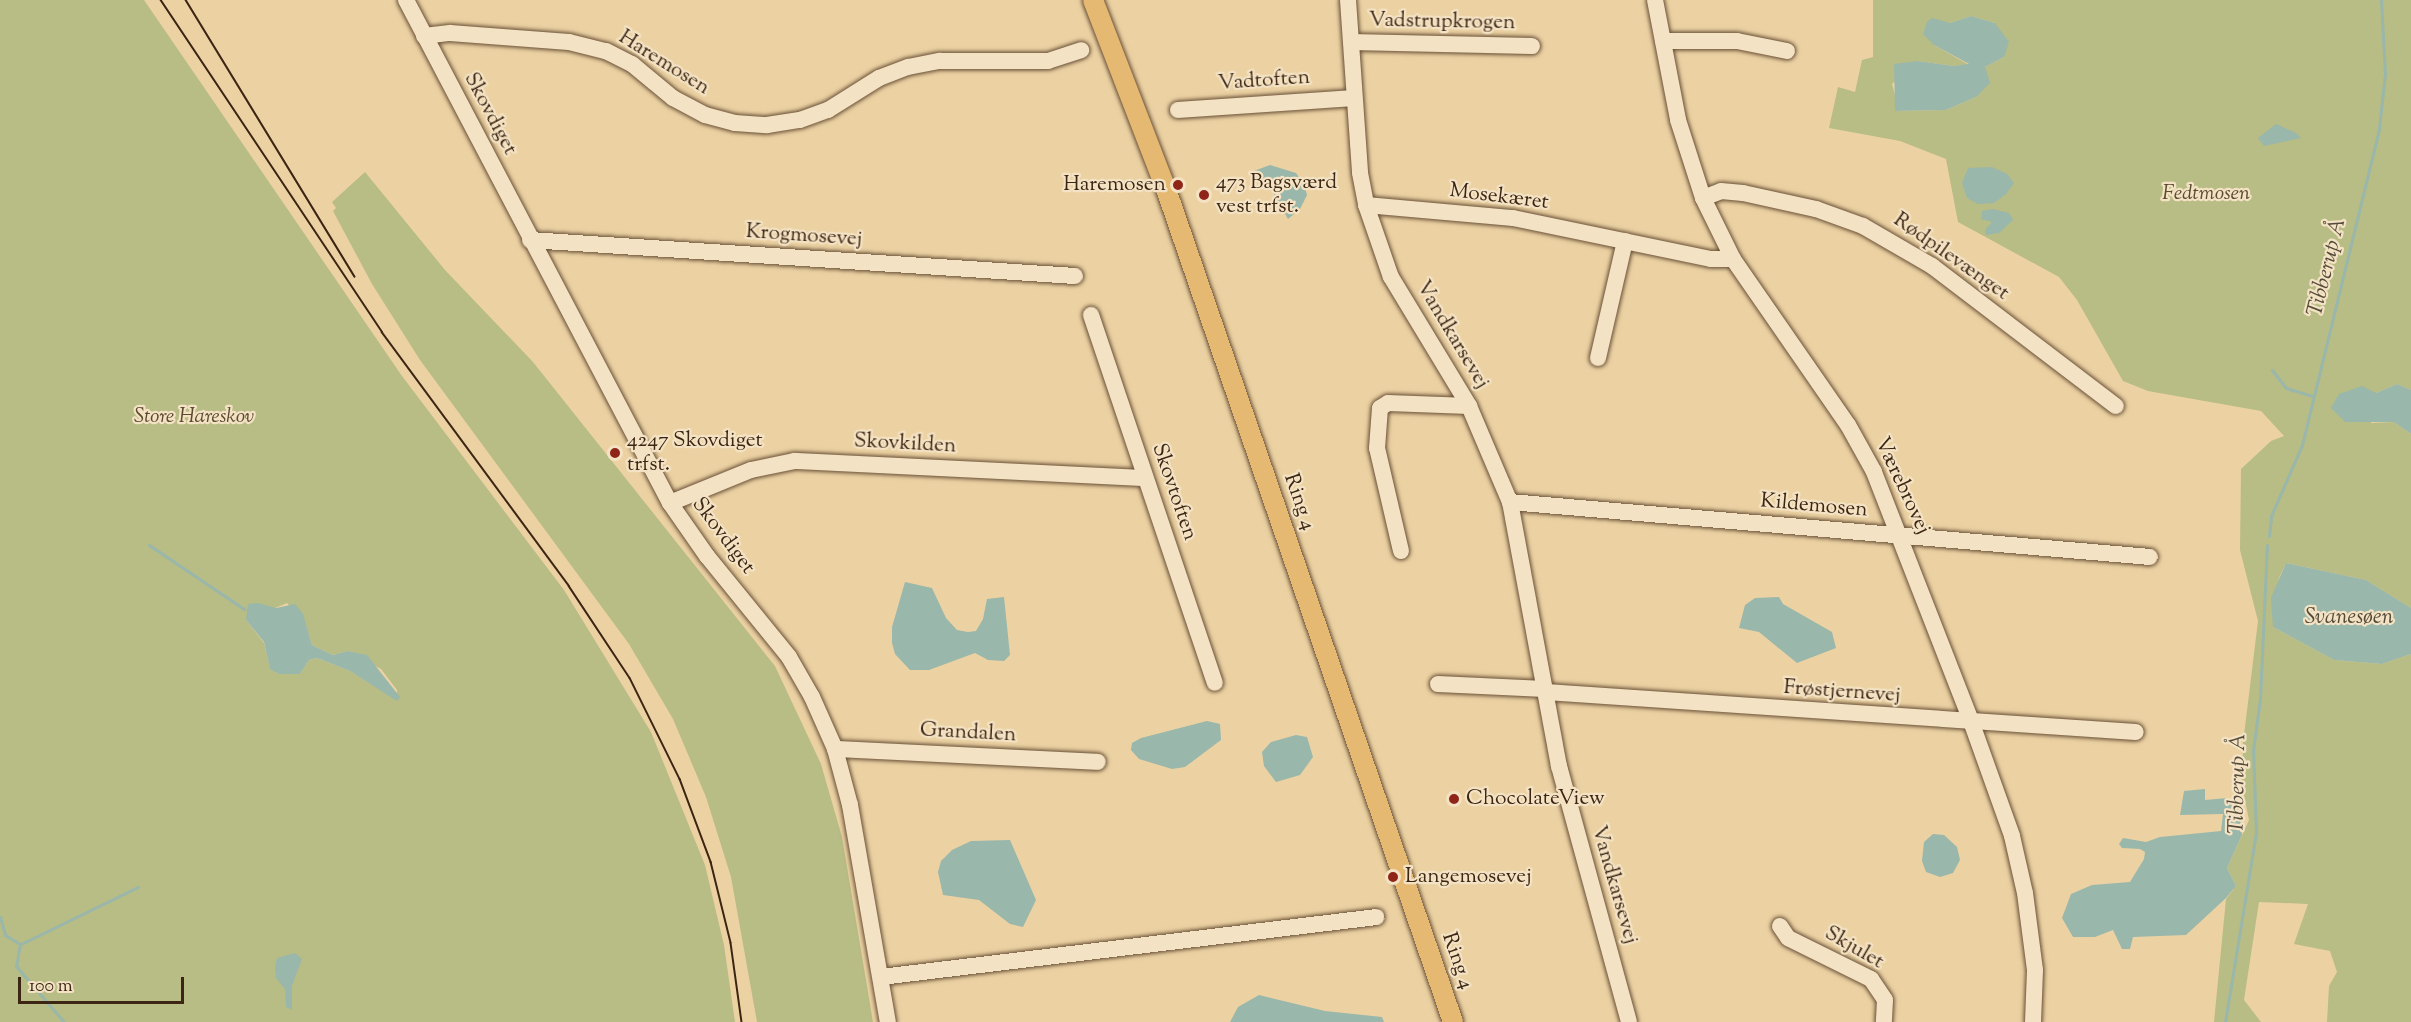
<!DOCTYPE html>
<meta charset="utf-8">
<style>
body{margin:0}
#map{position:relative;width:2411px;height:1022px;overflow:hidden;background:#ecd2a3;font-family:"Sorts Mill Goudy",serif}
div>[style]{position:absolute}
[style*='--x']{left:calc(var(--x)*1px);top:calc(var(--y)*1px);width:calc(var(--w)*1px);rotate:calc(var(--a)*1deg)}
.green>*{inset:0;background:#b8bc85}
.water>*{inset:0;background:#99b7aa}
.stream>*{height:3px;margin:-1.5px;padding:0 1.5px;transform-origin:1.5px;border-radius:1.5px;background:#99b7aa}
.roads{filter:drop-shadow(0 0 2px #695037) drop-shadow(0 0 2px #695037)}
.minor>*{height:16px;margin:-8px;padding:0 8px;transform-origin:8px;border-radius:8px;background:#f3e2c3}
.major>*{height:20px;margin:-10px;padding:0 10px;transform-origin:10px;border-radius:10px;background:#e6b972}
.tram>*{height:1.5px;margin:-0.75px;padding:0 0.75px;transform-origin:0.75px;border-radius:0.75px;background:#3d2513}
.dots>*{width:16px;height:16px;translate:-50% -50%;box-sizing:border-box;border:3px solid #f3e2c3;border-radius:50%}
span{translate:-50% -50%;white-space:nowrap;text-align:center;line-height:1.15;-webkit-text-stroke:4.5px #f3e2c3;paint-order:stroke}
.street-label{font-size:21px;color:#3d2513}
.poi-label{font-size:21px;color:#3d2513}
.left{translate:0 -50%;text-align:left}
.right{translate:-100% -50%;text-align:right}
.park-label{font-size:21px;color:#5c4b30;font-style:italic}
.water-label{font-size:22px;color:#544a39;font-style:italic}
.scale{position:absolute;left:18px;top:977px;width:166px;height:27px;box-sizing:border-box;border:3px solid #3d2513;border-top:0;padding-left:8px;font-size:18px;line-height:21px;white-space:nowrap;color:#3d2513;-webkit-text-stroke:4px #f3e2c3;paint-order:stroke}
</style>
<div id="map">
<div class="green">
<i style="clip-path:polygon(evenodd,0 0,144px 0,402px 376px,564px 590px,651px 732px,705px 865px,724px 945px,735px 1022px,0 1022px,0 0,287px 603px,306px 625px,312px 645px,333px 655px,347px 651px,381px 669px,397px 690px,397px 700px,350px 671px,317px 658px,309px 660px,300px 674px,279px 674px,270px 668px,264px 643px,246px 620px,287px 603px)"></i>
<i style="clip-path:polygon(evenodd,1873px 0,2411px 0,2411px 390px,2397px 384px,2376px 393px,2371px 423px,2394px 422px,2411px 434px,2411px 608px,2366px 580px,2286px 563px,2279px 578px,2273px 627px,2334px 660px,2382px 664px,2411px 654px,2411px 1022px,2327px 1022px,2329px 986px,2337px 972px,2330px 951px,2294px 944px,2308px 904px,2259px 902px,2244px 1000px,2261px 1022px,2214px 1022px,2226px 899px,2236px 886px,2227px 868px,2249px 820px,2242px 785px,2243px 743px,2258px 621px,2240px 550px,2241px 469px,2271px 441px,2284px 436px,2261px 411px,2148px 391px,2123px 381px,2077px 300px,2059px 277px,1958px 222px,1946px 159px,1900px 141px,1829px 128px,1838px 87px,1855px 92px,1862px 60px,1873px 57px,1873px 0,1971px 16px,1995px 23px,2004px 57px,1985px 67px,1976px 97px,1946px 110px,1895px 111px,1897px 103px,1892px 84px,1918px 61px,1954px 66px,1969px 65px,1934px 45px,1950px 23px,1971px 16px)"></i>
<i style="clip-path:polygon(365px 172px,445px 270px,533px 362px,775px 666px,821px 764px,842px 837px,873px 1022px,757px 1022px,731px 877px,706px 797px,673px 719px,629px 644px,420px 360px,372px 284px,333px 211px,336px 208px,332px 202px)"></i>
</div>
<div class="water">
<i style="clip-path:polygon(1971px 16px,1995px 23px,2009px 42px,2004px 57px,1985px 67px,1990px 83px,1976px 97px,1946px 110px,1895px 111px,1894px 64px,1918px 61px,1954px 66px,1969px 64px,1934px 45px,1923px 34px,1927px 22px,1932px 18px,1950px 23px)"></i>
<i style="clip-path:polygon(2276px 124px,2296px 133px,2301px 138px,2264px 146px,2258px 138px)"></i>
<i style="clip-path:polygon(1270px 165px,1296px 173px,1304px 184px,1307px 195px,1300px 209px,1288px 219px,1266px 180px,1256px 179px,1251px 172px)"></i>
<i style="clip-path:polygon(1992px 167px,2007px 174px,2014px 183px,2006px 194px,1994px 203px,1978px 204px,1967px 198px,1962px 183px,1968px 168px)"></i>
<i style="clip-path:polygon(1993px 209px,2009px 213px,2013px 220px,1999px 233px,1986px 235px,1985px 230px,1992px 222px,1981px 219px,1982px 211px)"></i>
<i style="clip-path:polygon(2397px 384px,2411px 390px,2411px 434px,2394px 422px,2345px 422px,2331px 408px,2339px 394px,2362px 386px,2376px 393px)"></i>
<i style="clip-path:polygon(2286px 563px,2366px 580px,2411px 608px,2411px 654px,2382px 664px,2334px 660px,2273px 627px,2271px 598px)"></i>
<i style="clip-path:polygon(905px 582px,932px 588px,946px 618px,957px 630px,968px 632px,976px 631px,983px 619px,987px 599px,1004px 597px,1010px 655px,1004px 661px,988px 660px,975px 653px,929px 670px,910px 670px,895px 654px,892px 643px,892px 627px)"></i>
<i style="clip-path:polygon(1779px 597px,1783px 604px,1832px 632px,1836px 648px,1797px 663px,1759px 632px,1739px 628px,1745px 605px,1755px 598px)"></i>
<i style="clip-path:polygon(258px 603px,276px 608px,295px 604px,303px 614px,312px 645px,333px 655px,347px 651px,367px 655px,400px 697px,397px 701px,350px 671px,317px 658px,309px 660px,300px 674px,279px 674px,270px 669px,264px 642px,246px 620px,248px 604px)"></i>
<i style="clip-path:polygon(1207px 721px,1220px 724px,1221px 740px,1185px 767px,1172px 769px,1139px 759px,1131px 750px,1132px 743px,1141px 738px)"></i>
<i style="clip-path:polygon(1296px 735px,1307px 737px,1313px 757px,1300px 775px,1276px 782px,1264px 766px,1262px 752px,1271px 742px)"></i>
<i style="clip-path:polygon(2205px 789px,2205px 800px,2227px 798px,2239px 807px,2242px 835px,2227px 868px,2236px 886px,2226px 898px,2186px 935px,2133px 937px,2130px 949px,2122px 949px,2113px 930px,2095px 937px,2073px 937px,2062px 918px,2071px 894px,2092px 885px,2130px 882px,2144px 859px,2145px 852px,2140px 849px,2122px 848px,2119px 844px,2123px 838px,2146px 842px,2160px 837px,2221px 831px,2223px 814px,2180px 815px,2184px 791px)"></i>
<i style="clip-path:polygon(1933px 834px,1944px 835px,1957px 847px,1960px 860px,1953px 873px,1940px 877px,1926px 872px,1922px 861px,1924px 842px)"></i>
<i style="clip-path:polygon(1010px 840px,1036px 900px,1023px 927px,1010px 924px,979px 900px,943px 895px,938px 872px,941px 861px,952px 850px,971px 841px)"></i>
<i style="clip-path:polygon(295px 953px,302px 959px,292px 986px,292px 1010px,286px 1007px,285px 989px,276px 978px,275px 967px,277px 958px)"></i>
<i style="clip-path:polygon(1259px 995px,1325px 1011px,1382px 1017px,1384px 1022px,1230px 1022px,1238px 1007px)"></i>
</div>
<div class="stream">
<i style="--x:2272;--y:370;--w:23;--a:52"></i>
<i style="--x:2286;--y:388;--w:27;--a:17"></i>
<i style="--x:2269;--y:536;--w:20;--a:-84"></i>
<i style="--x:2271;--y:516;--w:77;--a:-66.4"></i>
<i style="--x:2302;--y:445;--w:326;--a:-76.3"></i>
<i style="--x:2379;--y:128;--w:54;--a:-83.7"></i>
<i style="--x:2385;--y:74;--w:74;--a:-93.1"></i>
<i style="--x:149;--y:545;--w:115;--a:34"></i>
<i style="--x:0;--y:917;--w:19;--a:74"></i>
<i style="--x:5;--y:935;--w:17;--a:31"></i>
<i style="--x:20;--y:944;--w:22;--a:100"></i>
<i style="--x:16;--y:966;--w:74;--a:49.4"></i>
<i style="--x:21;--y:944;--w:130;--a:-26"></i>
<i style="--x:2225;--y:1022;--w:193;--a:-80.7"></i>
<i style="--x:2256;--y:832;--w:82;--a:-92.1"></i>
<i style="--x:2253;--y:750;--w:51;--a:-82.2"></i>
<i style="--x:2260;--y:699;--w:154;--a:-87.4"></i>
</div>
<div class="roads">
<div class="minor">
<i style="--x:406;--y:0;--w:568;--a:62.31"></i>
<i style="--x:670;--y:503;--w:65;--a:55.1"></i>
<i style="--x:707;--y:556;--w:130;--a:50.9"></i>
<i style="--x:789;--y:657;--w:46;--a:60.1"></i>
<i style="--x:812;--y:697;--w:57;--a:66.1"></i>
<i style="--x:835;--y:749;--w:58;--a:75"></i>
<i style="--x:850;--y:805;--w:220;--a:80.1"></i>
<i style="--x:1348;--y:0;--w:173;--a:86"></i>
<i style="--x:1360;--y:173;--w:33;--a:79"></i>
<i style="--x:1366;--y:205;--w:76;--a:70.9"></i>
<i style="--x:1391;--y:277;--w:151;--a:58.8"></i>
<i style="--x:1469;--y:406;--w:104;--a:66.9"></i>
<i style="--x:1510;--y:502;--w:269;--a:79.5"></i>
<i style="--x:1559;--y:766;--w:265;--a:74.7"></i>
<i style="--x:1655;--y:0;--w:122;--a:79.1"></i>
<i style="--x:1678;--y:120;--w:82;--a:72.2"></i>
<i style="--x:1703;--y:198;--w:68;--a:63.8"></i>
<i style="--x:1733;--y:259;--w:202;--a:55.3"></i>
<i style="--x:1848;--y:425;--w:54;--a:61"></i>
<i style="--x:1874;--y:472;--w:270;--a:68.7"></i>
<i style="--x:1972;--y:724;--w:119;--a:70.3"></i>
<i style="--x:2012;--y:836;--w:58;--a:77.2"></i>
<i style="--x:2025;--y:893;--w:78;--a:82.6"></i>
<i style="--x:2035;--y:970;--w:52;--a:92.2"></i>
<i style="--x:424;--y:36;--w:26;--a:-7"></i>
<i style="--x:450;--y:33;--w:119;--a:4.3"></i>
<i style="--x:569;--y:42;--w:38;--a:14"></i>
<i style="--x:606;--y:51;--w:29;--a:27"></i>
<i style="--x:632;--y:64;--w:53;--a:39.7"></i>
<i style="--x:673;--y:98;--w:36;--a:28"></i>
<i style="--x:705;--y:115;--w:31;--a:15"></i>
<i style="--x:735;--y:123;--w:32;--a:4"></i>
<i style="--x:767;--y:125;--w:33;--a:-9"></i>
<i style="--x:800;--y:120;--w:30;--a:-20"></i>
<i style="--x:828;--y:110;--w:60;--a:-32.1"></i>
<i style="--x:879;--y:78;--w:31;--a:-21"></i>
<i style="--x:908;--y:67;--w:33;--a:-11"></i>
<i style="--x:940;--y:61;--w:108;--a:0"></i>
<i style="--x:1048;--y:61;--w:35;--a:-18"></i>
<i style="--x:1663;--y:41;--w:74;--a:0"></i>
<i style="--x:1737;--y:41;--w:51;--a:11.3"></i>
<i style="--x:1351;--y:42;--w:181;--a:1.3"></i>
<i style="--x:1178;--y:110;--w:176;--a:-3.9"></i>
<i style="--x:1703;--y:198;--w:19;--a:-21"></i>
<i style="--x:1721;--y:191;--w:22;--a:5"></i>
<i style="--x:1743;--y:193;--w:75;--a:12.4"></i>
<i style="--x:1816;--y:209;--w:50;--a:19.9"></i>
<i style="--x:1863;--y:226;--w:80;--a:30.1"></i>
<i style="--x:1932;--y:266;--w:231;--a:37.3"></i>
<i style="--x:1366;--y:205;--w:148;--a:5.1"></i>
<i style="--x:1513;--y:218;--w:202;--a:11.7"></i>
<i style="--x:1711;--y:259;--w:22;--a:0"></i>
<i style="--x:530;--y:240;--w:546;--a:3.78"></i>
<i style="--x:1091;--y:315;--w:388;--a:71.4"></i>
<i style="--x:1598;--y:358;--w:120;--a:-77"></i>
<i style="--x:1510;--y:502;--w:642;--a:4.91"></i>
<i style="--x:670;--y:503;--w:87;--a:-22.2"></i>
<i style="--x:751;--y:470;--w:45;--a:-11.6"></i>
<i style="--x:795;--y:461;--w:350;--a:2.8"></i>
<i style="--x:1401;--y:551;--w:106;--a:-103.1"></i>
<i style="--x:1377;--y:448;--w:40;--a:-85.7"></i>
<i style="--x:1380;--y:408;--w:9;--a:-32"></i>
<i style="--x:1388;--y:403;--w:81;--a:2.1"></i>
<i style="--x:1438;--y:684;--w:107;--a:2.7"></i>
<i style="--x:1546;--y:692;--w:591;--a:3.88"></i>
<i style="--x:835;--y:749;--w:263;--a:2.8"></i>
<i style="--x:1780;--y:926;--w:14;--a:56"></i>
<i style="--x:1788;--y:938;--w:93;--a:26.3"></i>
<i style="--x:1871;--y:979;--w:25;--a:56"></i>
<i style="--x:1885;--y:1000;--w:22;--a:93"></i>
<i style="--x:881;--y:977;--w:499;--a:-6.9"></i>
</div>
<div class="major">
<i style="--x:1093;--y:0;--w:203;--a:68.9"></i>
<i style="--x:1166;--y:189;--w:881;--a:70.99"></i>
</div>
</div>
<div class="tram">
<i style="--x:161;--y:0;--w:399;--a:56.3"></i>
<i style="--x:382;--y:332;--w:315;--a:53.6"></i>
<i style="--x:569;--y:586;--w:110;--a:56.5"></i>
<i style="--x:630;--y:678;--w:113;--a:63.7"></i>
<i style="--x:680;--y:779;--w:89;--a:69.5"></i>
<i style="--x:711;--y:862;--w:83;--a:76.1"></i>
<i style="--x:731;--y:943;--w:80;--a:82.1"></i>
<i style="--x:186;--y:0;--w:324;--a:58.6"></i>
</div>
<div class="dots">
<i style="left:1178px;top:185px;background:#8f2418"></i>
<i style="left:1204px;top:195px;background:#8f2418"></i>
<i style="left:615px;top:453px;background:#8f2418"></i>
<i style="left:1454px;top:799px;background:#8f2418"></i>
<i style="left:1393px;top:877px;background:#8f2418"></i>
</div>
<div class="street-label">
<span style="left:1442px;top:22px;rotate:1deg">Vadstrupkrogen</span>
<span style="left:664px;top:63px;rotate:32deg">Haremosen</span>
<span style="left:1264px;top:81px;rotate:-4deg">Vadtoften</span>
<span style="left:490px;top:114px;rotate:62deg">Skovdiget</span>
<span style="left:1499px;top:197px;rotate:7deg">Mosekæret</span>
<span style="left:804px;top:236px;rotate:4deg">Krogmosevej</span>
<span style="left:1951px;top:257px;rotate:35deg">Rødpilevænget</span>
<span style="left:1452px;top:335px;rotate:59deg">Vandkarsevej</span>
<span style="left:905px;top:444px;rotate:3deg">Skovkilden</span>
<span style="left:1902px;top:486px;rotate:65deg">Værebrovej</span>
<span style="left:1174px;top:492px;rotate:71deg">Skovtoften</span>
<span style="left:1299px;top:502px;rotate:71deg">Ring 4</span>
<span style="left:1814px;top:506px;rotate:5deg">Kildemosen</span>
<span style="left:723px;top:536px;rotate:53deg">Skovdiget</span>
<span style="left:1842px;top:692px;rotate:4deg">Frøstjernevej</span>
<span style="left:968px;top:733px;rotate:3deg">Grandalen</span>
<span style="left:1614px;top:885px;rotate:74deg">Vandkarsevej</span>
<span style="left:1854px;top:948px;rotate:30deg">Skjulet</span>
<span style="left:1457px;top:961px;rotate:71deg">Ring 4</span>
</div>
<div class="poi-label">
<span class="left" style="left:1216px;top:195px">473 Bagsværd<br>vest trfst.</span>
<span class="right" style="left:1166px;top:185px">Haremosen</span>
<span class="left" style="left:627px;top:453px">4247 Skovdiget<br>trfst.</span>
<span class="left" style="left:1466px;top:799px">ChocolateView</span>
<span class="left" style="left:1405px;top:877px">Langemosevej</span>
</div>
<div class="park-label">
<span style="left:2206px;top:194px">Fedtmosen</span>
<span style="left:194px;top:417px">Store Hareskov</span>
</div>
<div class="water-label">
<span style="left:2328px;top:268px;rotate:-76deg">Tibberup Å</span>
<span style="left:2349px;top:619px">Svanesøen</span>
<span style="left:2239px;top:784px;rotate:-89deg">Tibberup Å</span>
</div>
<div class="scale">100 m</div>
</div>
